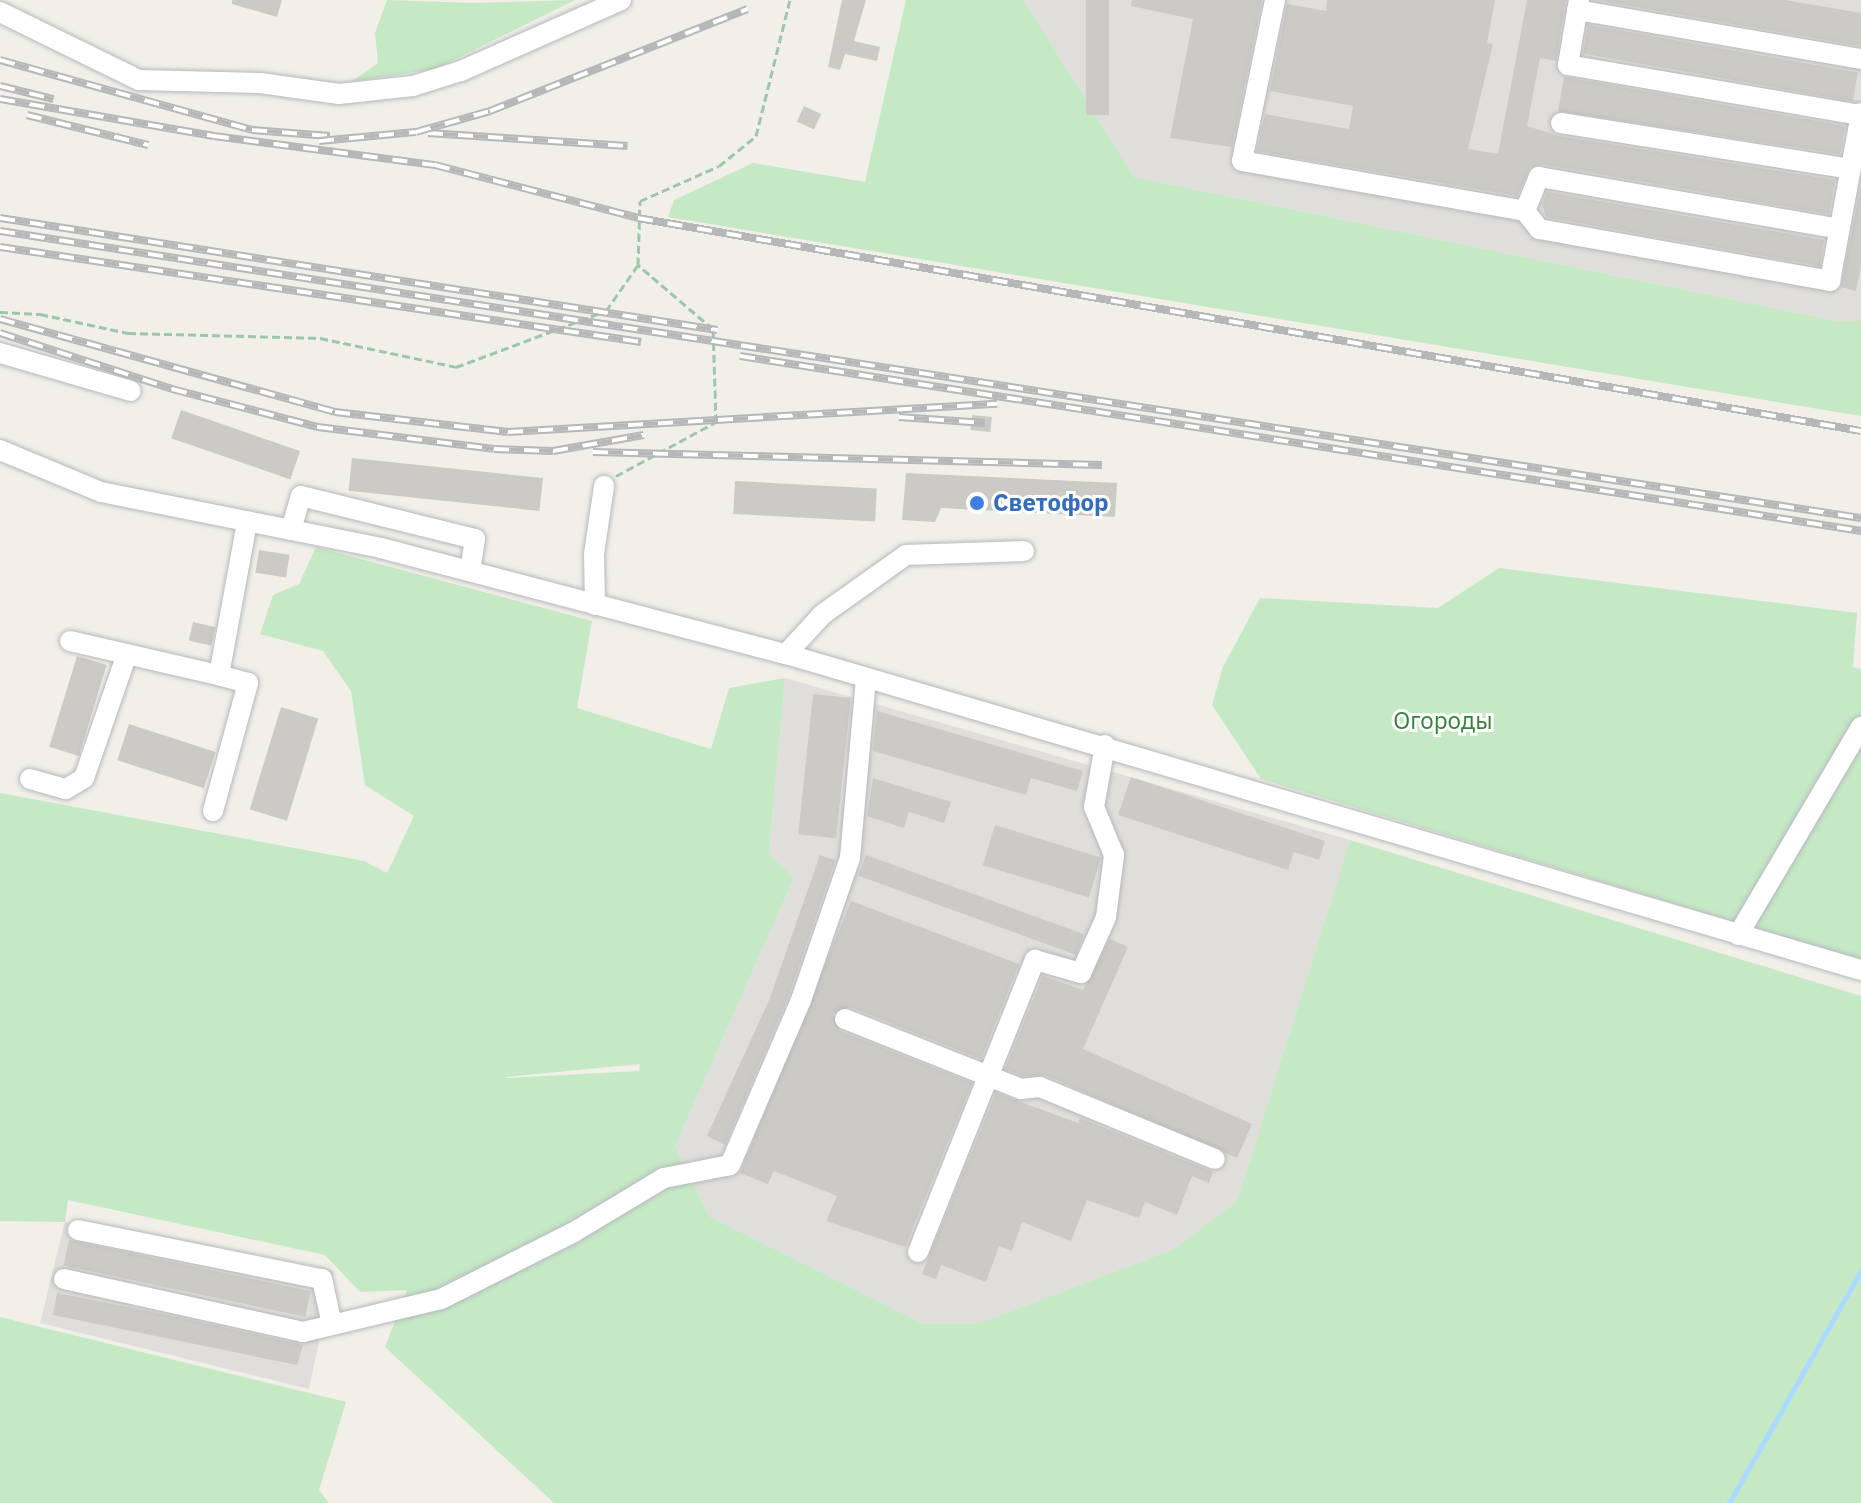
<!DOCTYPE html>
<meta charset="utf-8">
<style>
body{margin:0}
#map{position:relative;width:1861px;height:1503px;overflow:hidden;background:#f1efe8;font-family:"IBM Plex Sans",sans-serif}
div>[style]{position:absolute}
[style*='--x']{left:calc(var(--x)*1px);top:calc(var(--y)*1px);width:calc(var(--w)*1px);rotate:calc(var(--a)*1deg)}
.industrial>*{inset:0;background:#e0deda}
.green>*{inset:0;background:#c5e8c5}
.stream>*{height:5px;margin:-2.5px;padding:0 2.5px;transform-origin:2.5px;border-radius:2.5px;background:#aadaff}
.building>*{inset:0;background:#cccac5;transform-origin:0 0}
.path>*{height:3px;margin-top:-1.5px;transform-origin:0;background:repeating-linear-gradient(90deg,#9cc7a9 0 8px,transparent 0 12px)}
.roads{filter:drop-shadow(0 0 2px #b5b8bc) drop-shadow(0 0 2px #b5b8bc)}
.minor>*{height:20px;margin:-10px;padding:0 10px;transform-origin:10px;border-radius:10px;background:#fff}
.rail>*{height:8px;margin-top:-4px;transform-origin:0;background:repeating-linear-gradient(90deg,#fff 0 15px,#b6b7b8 0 30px);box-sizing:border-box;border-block:2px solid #b6b7b8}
.dots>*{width:22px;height:22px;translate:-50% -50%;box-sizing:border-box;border:4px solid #fff;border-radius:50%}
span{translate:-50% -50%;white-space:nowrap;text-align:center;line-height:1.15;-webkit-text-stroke:6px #fff;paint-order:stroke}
.shop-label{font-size:24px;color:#366cbe;font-weight:700}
.left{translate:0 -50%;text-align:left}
.park-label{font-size:24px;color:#348238}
</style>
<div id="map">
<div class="industrial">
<i style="clip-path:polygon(1024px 0,1861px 0,1861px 321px,1837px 321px,1134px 177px)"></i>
<i style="clip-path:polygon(785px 678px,1350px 840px,1237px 1201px,1174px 1249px,977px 1324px,924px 1324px,709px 1216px,675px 1146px,794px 878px,769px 855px)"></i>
<i style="clip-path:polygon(65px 1222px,334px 1271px,309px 1389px,40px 1323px)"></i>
</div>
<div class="green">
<i style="clip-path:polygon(387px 0,473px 3px,575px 0,435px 69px,351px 82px,378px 63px,375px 33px)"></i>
<i style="clip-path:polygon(906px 0,1024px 0,1134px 177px,1837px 321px,1861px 321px,1861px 416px,668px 217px,674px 200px,753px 163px,865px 182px)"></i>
<i style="clip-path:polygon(evenodd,316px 547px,592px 621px,577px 708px,711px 749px,729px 688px,785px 678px,769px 854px,794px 878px,675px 1146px,709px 1216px,924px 1324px,977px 1324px,1174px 1249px,1237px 1201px,1350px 840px,1861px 996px,1861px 1503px,554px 1503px,385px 1347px,407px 1290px,360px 1292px,325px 1255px,68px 1200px,65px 1222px,0 1221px,0 793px,364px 861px,387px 873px,414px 816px,365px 785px,351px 691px,323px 651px,260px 634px,273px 595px,299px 584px,316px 547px,640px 1064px,639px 1071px,506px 1078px,506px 1077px,640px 1064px)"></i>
<i style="clip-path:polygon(1499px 568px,1857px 613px,1853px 667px,1861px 669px,1861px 960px,1261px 779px,1212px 705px,1223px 667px,1260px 598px,1438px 608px)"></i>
<i style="clip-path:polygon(0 1317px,346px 1402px,319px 1490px,329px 1503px,0 1503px)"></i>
</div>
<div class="stream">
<i style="--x:1729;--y:1503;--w:267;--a:-60.4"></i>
</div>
<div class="building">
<i style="clip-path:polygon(232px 0,282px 0,277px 17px,232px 4px)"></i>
<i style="clip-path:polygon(842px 0,866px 0,854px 41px,880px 47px,877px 61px,845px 54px,840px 70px,828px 67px)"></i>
<i style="left:1086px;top:0;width:23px;height:115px"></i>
<i style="clip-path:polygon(1132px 0,1262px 0,1232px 147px,1170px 138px,1193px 19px,1131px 6px)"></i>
<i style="clip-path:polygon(1327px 0,1495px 0,1487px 43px,1493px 44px,1468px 149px,1498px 154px,1527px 0,1566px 0,1556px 61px,1540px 58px,1527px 126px,1559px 136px,1835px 180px,1829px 214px,1541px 164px,1530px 168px,1517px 196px,1257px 151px,1265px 114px,1349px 129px,1353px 106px,1270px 91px,1287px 4px,1326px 11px)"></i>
<i style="clip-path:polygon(1596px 0,1785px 0,1861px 13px,1861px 46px)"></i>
<i style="left:1588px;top:25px;width:274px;height:29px;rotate:10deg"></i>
<i style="clip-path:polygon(1564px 77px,1845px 126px,1840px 154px,1558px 111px)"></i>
<i style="left:804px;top:106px;width:19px;height:17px;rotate:25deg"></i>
<i style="clip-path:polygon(1861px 185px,1861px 265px,1856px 291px,1841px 287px)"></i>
<i style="clip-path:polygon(1547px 192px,1824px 240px,1820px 266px,1546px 217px,1542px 204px)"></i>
<i style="left:181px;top:410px;width:126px;height:30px;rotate:19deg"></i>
<i style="left:972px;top:415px;width:20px;height:15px;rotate:6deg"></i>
<i style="left:352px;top:458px;width:192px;height:33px;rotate:6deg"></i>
<i style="clip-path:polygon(906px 473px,1117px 483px,1115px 517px,941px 508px,935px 522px,902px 520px)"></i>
<i style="left:735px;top:481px;width:142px;height:33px;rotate:3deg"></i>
<i style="left:259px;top:550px;width:31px;height:23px;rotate:9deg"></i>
<i style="left:193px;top:622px;width:23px;height:19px;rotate:13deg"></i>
<i style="left:77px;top:656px;width:31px;height:95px;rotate:17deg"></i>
<i style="left:813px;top:694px;width:38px;height:141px;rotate:6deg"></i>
<i style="left:281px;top:707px;width:39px;height:107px;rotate:17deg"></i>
<i style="clip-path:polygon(877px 711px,1083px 771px,1077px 791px,1031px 778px,1026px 795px,873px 751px)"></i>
<i style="left:129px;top:724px;width:91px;height:38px;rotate:18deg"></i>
<i style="clip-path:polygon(1131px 777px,1325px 841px,1319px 860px,1294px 852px,1288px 870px,1118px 815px)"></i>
<i style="clip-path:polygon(873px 778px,951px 802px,944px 823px,909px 812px,904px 828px,867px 816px)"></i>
<i style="left:995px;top:825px;width:111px;height:42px;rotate:17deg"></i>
<i style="clip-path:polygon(820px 855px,835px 860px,829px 878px,789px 995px,725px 1145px,707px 1136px,770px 998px)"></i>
<i style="left:866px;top:855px;width:232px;height:22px;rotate:20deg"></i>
<i style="clip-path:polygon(851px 901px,1019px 964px,981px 1059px,850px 1007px,833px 1014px,840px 1031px,972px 1083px,905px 1247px,826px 1221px,837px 1196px,774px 1171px,768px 1184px,740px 1173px)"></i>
<i style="clip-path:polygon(1110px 939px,1128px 947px,1083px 1049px,1252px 1124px,1237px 1158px,1045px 1075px,1023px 1076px,1005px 1069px,1043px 976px,1083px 990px)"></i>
<i style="clip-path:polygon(996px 1093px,1078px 1123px,1080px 1118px,1213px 1172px,1209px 1183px,1192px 1176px,1177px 1215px,1145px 1202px,1139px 1218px,1087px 1200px,1071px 1241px,1022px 1222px,1012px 1251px,999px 1246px,986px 1282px,941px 1265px,936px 1279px,922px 1274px)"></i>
<i style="left:69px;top:1240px;width:247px;height:26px;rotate:12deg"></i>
<i style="clip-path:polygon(57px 1293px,173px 1316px,303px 1345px,297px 1365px,53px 1315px)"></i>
</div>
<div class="path">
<i style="--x:0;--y:312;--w:40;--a:2.9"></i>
<i style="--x:40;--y:314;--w:90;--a:12.2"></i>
<i style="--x:128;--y:333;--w:192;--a:1.5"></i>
<i style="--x:320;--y:338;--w:139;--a:12"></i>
<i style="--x:456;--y:367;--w:160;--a:-20.5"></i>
<i style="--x:606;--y:311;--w:56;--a:-55.2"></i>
<i style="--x:616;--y:476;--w:114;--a:-28.4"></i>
<i style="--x:716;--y:422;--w:93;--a:-91.8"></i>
<i style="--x:713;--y:329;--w:99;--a:-139.5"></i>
<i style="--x:638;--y:265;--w:64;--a:-88.2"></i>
<i style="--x:640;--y:201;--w:86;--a:-23.9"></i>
<i style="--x:719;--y:166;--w:48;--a:-39"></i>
<i style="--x:756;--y:136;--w:140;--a:-76"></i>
</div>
<div class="roads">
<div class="minor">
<i style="--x:1275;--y:0;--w:164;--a:101.6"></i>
<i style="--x:1242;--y:161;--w:287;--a:10"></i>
<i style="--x:1525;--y:211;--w:37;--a:-68"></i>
<i style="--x:1539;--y:177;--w:305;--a:9.8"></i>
<i style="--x:1579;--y:0;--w:66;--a:99.6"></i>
<i style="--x:1568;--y:65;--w:297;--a:9.7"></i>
<i style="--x:1577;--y:10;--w:288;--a:9.8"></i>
<i style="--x:0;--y:12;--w:155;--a:26.1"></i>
<i style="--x:139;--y:80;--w:121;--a:1.4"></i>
<i style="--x:260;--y:83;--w:80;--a:7.9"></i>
<i style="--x:339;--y:94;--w:74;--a:-6.2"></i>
<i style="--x:413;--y:86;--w:50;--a:-17.4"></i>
<i style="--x:461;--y:71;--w:175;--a:-23.9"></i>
<i style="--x:1561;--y:123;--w:293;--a:9"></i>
<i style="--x:1525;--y:211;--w:23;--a:52"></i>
<i style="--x:1539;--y:229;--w:296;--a:10.1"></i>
<i style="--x:1830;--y:281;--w:171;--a:-79.5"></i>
<i style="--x:0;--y:353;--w:136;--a:16.2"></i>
<i style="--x:0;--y:450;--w:109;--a:22.6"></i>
<i style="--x:101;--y:492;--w:286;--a:11.3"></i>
<i style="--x:381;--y:548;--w:419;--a:14.7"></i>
<i style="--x:786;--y:654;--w:1120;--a:16.38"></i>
<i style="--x:291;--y:530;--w:35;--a:-74"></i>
<i style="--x:301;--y:496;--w:179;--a:13.9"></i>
<i style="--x:475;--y:539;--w:32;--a:99"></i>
<i style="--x:595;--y:605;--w:51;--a:-91.1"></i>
<i style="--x:594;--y:554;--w:69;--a:-81.6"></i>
<i style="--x:70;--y:641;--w:153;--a:12.9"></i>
<i style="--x:219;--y:675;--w:156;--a:-79.6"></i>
<i style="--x:786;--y:654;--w:54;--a:-47.2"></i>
<i style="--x:823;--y:614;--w:102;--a:-35.4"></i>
<i style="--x:906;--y:555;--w:118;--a:-1.9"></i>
<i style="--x:30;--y:779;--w:37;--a:16"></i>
<i style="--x:66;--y:789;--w:21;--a:-31"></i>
<i style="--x:84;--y:778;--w:131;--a:-70.9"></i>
<i style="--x:213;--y:811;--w:133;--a:-74.7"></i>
<i style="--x:248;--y:683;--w:30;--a:-165"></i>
<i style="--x:1738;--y:935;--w:242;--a:-59.4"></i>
<i style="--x:845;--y:1019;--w:189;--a:21.7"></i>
<i style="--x:1021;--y:1089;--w:19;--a:-6"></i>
<i style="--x:1040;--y:1087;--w:189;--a:22.4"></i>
<i style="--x:78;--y:1230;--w:249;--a:11.4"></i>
<i style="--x:322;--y:1279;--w:47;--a:77.7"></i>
<i style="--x:918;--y:1252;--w:315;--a:-68.2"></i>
<i style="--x:1035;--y:960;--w:48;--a:15.8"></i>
<i style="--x:1081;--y:973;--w:61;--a:-65.9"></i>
<i style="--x:1106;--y:917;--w:63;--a:-82.6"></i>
<i style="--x:1114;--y:855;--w:52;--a:-112.6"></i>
<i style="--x:1094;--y:807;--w:63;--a:-79.9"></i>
<i style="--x:64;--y:1279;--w:245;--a:12.5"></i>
<i style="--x:303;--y:1332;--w:142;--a:-13.4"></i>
<i style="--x:441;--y:1299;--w:149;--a:-26.7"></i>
<i style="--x:574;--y:1232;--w:105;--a:-31"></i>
<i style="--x:664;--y:1178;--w:67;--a:-11.1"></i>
<i style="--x:730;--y:1165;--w:180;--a:-66.7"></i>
<i style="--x:801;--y:1000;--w:150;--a:-71"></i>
<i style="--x:850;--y:858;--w:179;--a:-84.9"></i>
</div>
</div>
<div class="rail">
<i style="--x:0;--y:60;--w:262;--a:15.5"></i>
<i style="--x:252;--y:130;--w:78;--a:4.4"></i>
<i style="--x:0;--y:86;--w:55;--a:13.8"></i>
<i style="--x:0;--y:99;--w:217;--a:9.8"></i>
<i style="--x:214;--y:136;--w:223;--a:7.5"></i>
<i style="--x:435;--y:165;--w:210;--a:14.6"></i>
<i style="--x:638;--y:218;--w:1241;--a:9.88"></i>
<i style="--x:27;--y:115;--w:125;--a:13.9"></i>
<i style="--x:428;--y:133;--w:200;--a:3.7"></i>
<i style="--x:319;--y:141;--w:97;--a:-5.3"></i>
<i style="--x:416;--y:132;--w:77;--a:-15.8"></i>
<i style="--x:490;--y:111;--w:277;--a:-21.6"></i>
<i style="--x:0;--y:218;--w:726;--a:8.88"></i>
<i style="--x:0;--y:231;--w:1883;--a:8.77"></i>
<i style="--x:0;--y:247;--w:648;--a:8.43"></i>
<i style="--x:0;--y:319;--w:348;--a:15.5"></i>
<i style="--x:335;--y:412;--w:174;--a:6.6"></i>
<i style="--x:508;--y:432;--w:490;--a:-3.3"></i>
<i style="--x:0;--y:333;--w:181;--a:18"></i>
<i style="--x:172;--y:389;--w:151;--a:14.6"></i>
<i style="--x:318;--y:427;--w:177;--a:7.1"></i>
<i style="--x:494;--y:449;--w:59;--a:1.9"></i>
<i style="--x:553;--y:451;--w:92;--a:-10"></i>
<i style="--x:740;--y:356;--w:1135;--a:8.87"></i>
<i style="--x:899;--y:417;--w:86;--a:4"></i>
<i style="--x:593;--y:452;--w:509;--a:1.46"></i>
</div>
<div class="dots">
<i style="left:977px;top:503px;background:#3f7fe0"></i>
</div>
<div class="shop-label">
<span class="left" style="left:993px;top:503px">Светофор</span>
</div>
<div class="park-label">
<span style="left:1443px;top:721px">Огороды</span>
</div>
</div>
